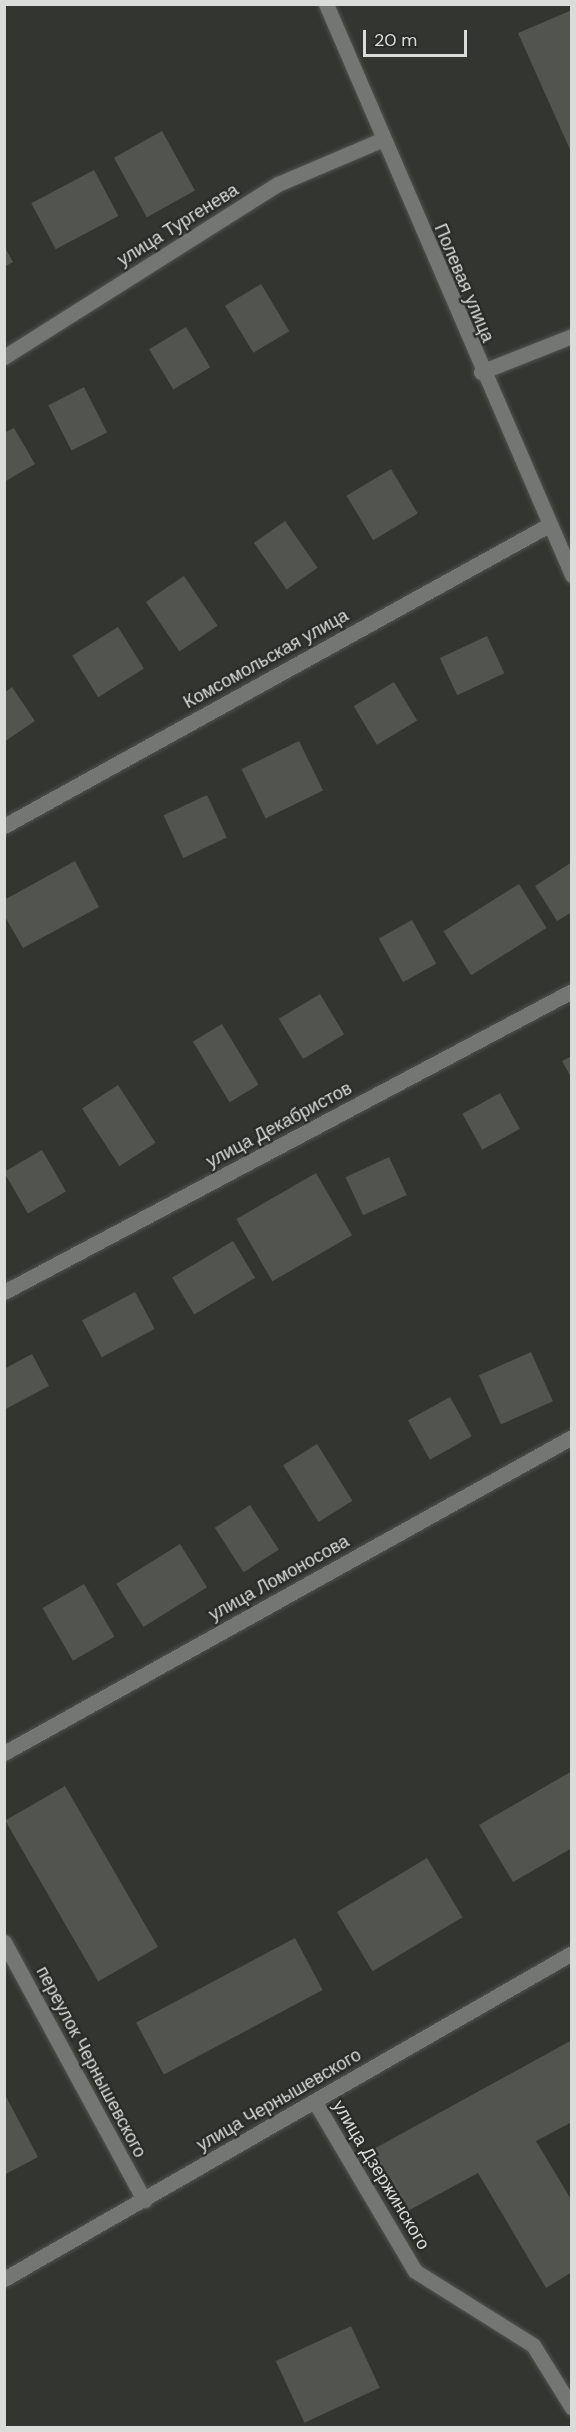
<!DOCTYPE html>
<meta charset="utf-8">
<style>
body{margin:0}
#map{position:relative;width:576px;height:2432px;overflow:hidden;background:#323530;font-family:"DM Sans",sans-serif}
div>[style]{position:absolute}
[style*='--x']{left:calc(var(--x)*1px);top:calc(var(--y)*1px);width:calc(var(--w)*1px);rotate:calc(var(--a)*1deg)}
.building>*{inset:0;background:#51544f;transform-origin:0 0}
.roads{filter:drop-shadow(0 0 2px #50534e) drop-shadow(0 0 2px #50534e)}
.minor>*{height:15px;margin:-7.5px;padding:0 7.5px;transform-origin:7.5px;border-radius:7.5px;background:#747673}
span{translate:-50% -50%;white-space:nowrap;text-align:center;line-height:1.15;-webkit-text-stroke:4.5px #282b26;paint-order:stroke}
.street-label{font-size:18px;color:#dadcd9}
.frame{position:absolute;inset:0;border:6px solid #dadcd9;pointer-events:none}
.scale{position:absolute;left:363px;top:30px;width:104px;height:27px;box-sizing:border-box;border:3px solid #dadcd9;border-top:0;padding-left:8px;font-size:18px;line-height:21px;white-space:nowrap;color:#dadcd9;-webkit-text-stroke:4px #282b26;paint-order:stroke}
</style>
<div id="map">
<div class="building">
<i style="clip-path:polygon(572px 10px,572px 154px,518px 33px)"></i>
<i style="left:162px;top:131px;width:68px;height:55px;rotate:61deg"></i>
<i style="left:94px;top:170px;width:52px;height:71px;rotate:62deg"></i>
<i style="clip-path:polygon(4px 246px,13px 262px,4px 267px)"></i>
<i style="left:261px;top:284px;width:55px;height:42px;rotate:59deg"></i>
<i style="left:186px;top:327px;width:47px;height:43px;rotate:59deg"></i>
<i style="left:84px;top:387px;width:51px;height:40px;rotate:63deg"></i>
<i style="clip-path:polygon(14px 428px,35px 464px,4px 482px,4px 433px)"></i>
<i style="left:391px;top:469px;width:52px;height:52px;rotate:59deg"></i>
<i style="left:285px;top:521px;width:57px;height:38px;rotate:55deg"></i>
<i style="left:184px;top:576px;width:60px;height:46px;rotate:56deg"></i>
<i style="left:118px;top:627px;width:49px;height:54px;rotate:58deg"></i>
<i style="left:487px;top:636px;width:41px;height:52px;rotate:65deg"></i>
<i style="left:394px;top:682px;width:45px;height:47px;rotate:59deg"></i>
<i style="clip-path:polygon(12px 687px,35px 721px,4px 742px,4px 693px)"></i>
<i style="left:299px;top:741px;width:55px;height:64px;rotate:64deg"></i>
<i style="left:207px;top:795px;width:47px;height:48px;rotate:65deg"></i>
<i style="clip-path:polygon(75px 861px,99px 907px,23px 948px,4px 915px,4px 900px)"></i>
<i style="clip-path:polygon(572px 862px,572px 912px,557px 921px,535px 886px)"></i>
<i style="left:519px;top:884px;width:52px;height:89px;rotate:58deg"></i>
<i style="left:412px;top:920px;width:50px;height:38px;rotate:61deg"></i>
<i style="left:320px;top:994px;width:47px;height:48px;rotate:59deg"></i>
<i style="left:222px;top:1024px;width:71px;height:34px;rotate:59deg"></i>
<i style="clip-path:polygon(572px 1056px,572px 1079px,562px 1061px)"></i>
<i style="left:118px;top:1085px;width:69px;height:43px;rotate:57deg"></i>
<i style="left:500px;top:1093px;width:41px;height:43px;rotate:61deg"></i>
<i style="left:42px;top:1150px;width:48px;height:44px;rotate:60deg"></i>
<i style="left:389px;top:1157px;width:42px;height:48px;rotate:65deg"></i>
<i style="left:316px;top:1173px;width:72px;height:92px;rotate:60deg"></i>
<i style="left:233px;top:1241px;width:43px;height:71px;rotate:59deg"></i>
<i style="left:135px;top:1292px;width:42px;height:60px;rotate:62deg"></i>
<i style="left:531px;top:1352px;width:54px;height:57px;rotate:66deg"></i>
<i style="clip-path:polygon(32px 1354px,49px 1386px,4px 1410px,4px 1369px)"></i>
<i style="left:450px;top:1397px;width:45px;height:48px;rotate:61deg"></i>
<i style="left:317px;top:1444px;width:67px;height:40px;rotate:58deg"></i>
<i style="left:250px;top:1505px;width:53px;height:42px;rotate:57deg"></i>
<i style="left:180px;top:1544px;width:51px;height:75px;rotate:58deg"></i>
<i style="left:84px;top:1584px;width:61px;height:48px;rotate:60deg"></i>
<i style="clip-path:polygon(572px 1771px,572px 1848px,513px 1882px,479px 1825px)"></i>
<i style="left:65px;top:1786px;width:186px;height:69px;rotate:60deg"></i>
<i style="left:427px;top:1858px;width:69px;height:105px;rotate:59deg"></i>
<i style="left:295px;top:1938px;width:59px;height:180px;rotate:62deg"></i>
<i style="clip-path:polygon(572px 2040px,572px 2122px,536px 2141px,572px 2201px,572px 2272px,546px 2288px,478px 2173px,404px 2213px,370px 2151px)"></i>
<i style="clip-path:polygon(4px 2093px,38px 2157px,4px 2175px)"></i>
<i style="left:351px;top:2326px;width:68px;height:83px;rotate:65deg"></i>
</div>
<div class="roads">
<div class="minor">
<i style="--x:326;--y:4;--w:622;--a:66.69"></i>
<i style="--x:4;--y:357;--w:324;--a:-32.3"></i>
<i style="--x:278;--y:184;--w:112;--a:-23.1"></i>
<i style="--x:481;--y:372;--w:98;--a:-21.6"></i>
<i style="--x:4;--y:826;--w:620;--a:-28.92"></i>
<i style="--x:4;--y:1292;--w:643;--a:-27.92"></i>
<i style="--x:4;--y:1753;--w:650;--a:-29.09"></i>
<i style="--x:4;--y:1942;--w:294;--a:61.5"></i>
<i style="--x:315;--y:2102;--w:196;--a:59.4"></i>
<i style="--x:415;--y:2271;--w:139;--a:32.1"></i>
<i style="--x:533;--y:2345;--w:74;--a:58.2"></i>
<i style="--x:4;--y:2279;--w:655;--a:-29.85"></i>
</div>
</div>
<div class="street-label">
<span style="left:178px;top:225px;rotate:-32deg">улица Тургенева</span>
<span style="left:464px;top:283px;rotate:67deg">Полевая улица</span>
<span style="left:266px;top:659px;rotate:-29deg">Комсомольская улица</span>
<span style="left:279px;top:1125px;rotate:-28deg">улица Декабристов</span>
<span style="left:279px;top:1578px;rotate:-29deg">улица Ломоносова</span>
<span style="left:91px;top:2062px;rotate:62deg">переулок Чернышевского</span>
<span style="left:279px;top:2100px;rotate:-30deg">улица Чернышевского</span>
<span style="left:381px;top:2175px;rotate:59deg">улица Дзержинского</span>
</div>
<div class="frame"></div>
<div class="scale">20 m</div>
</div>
